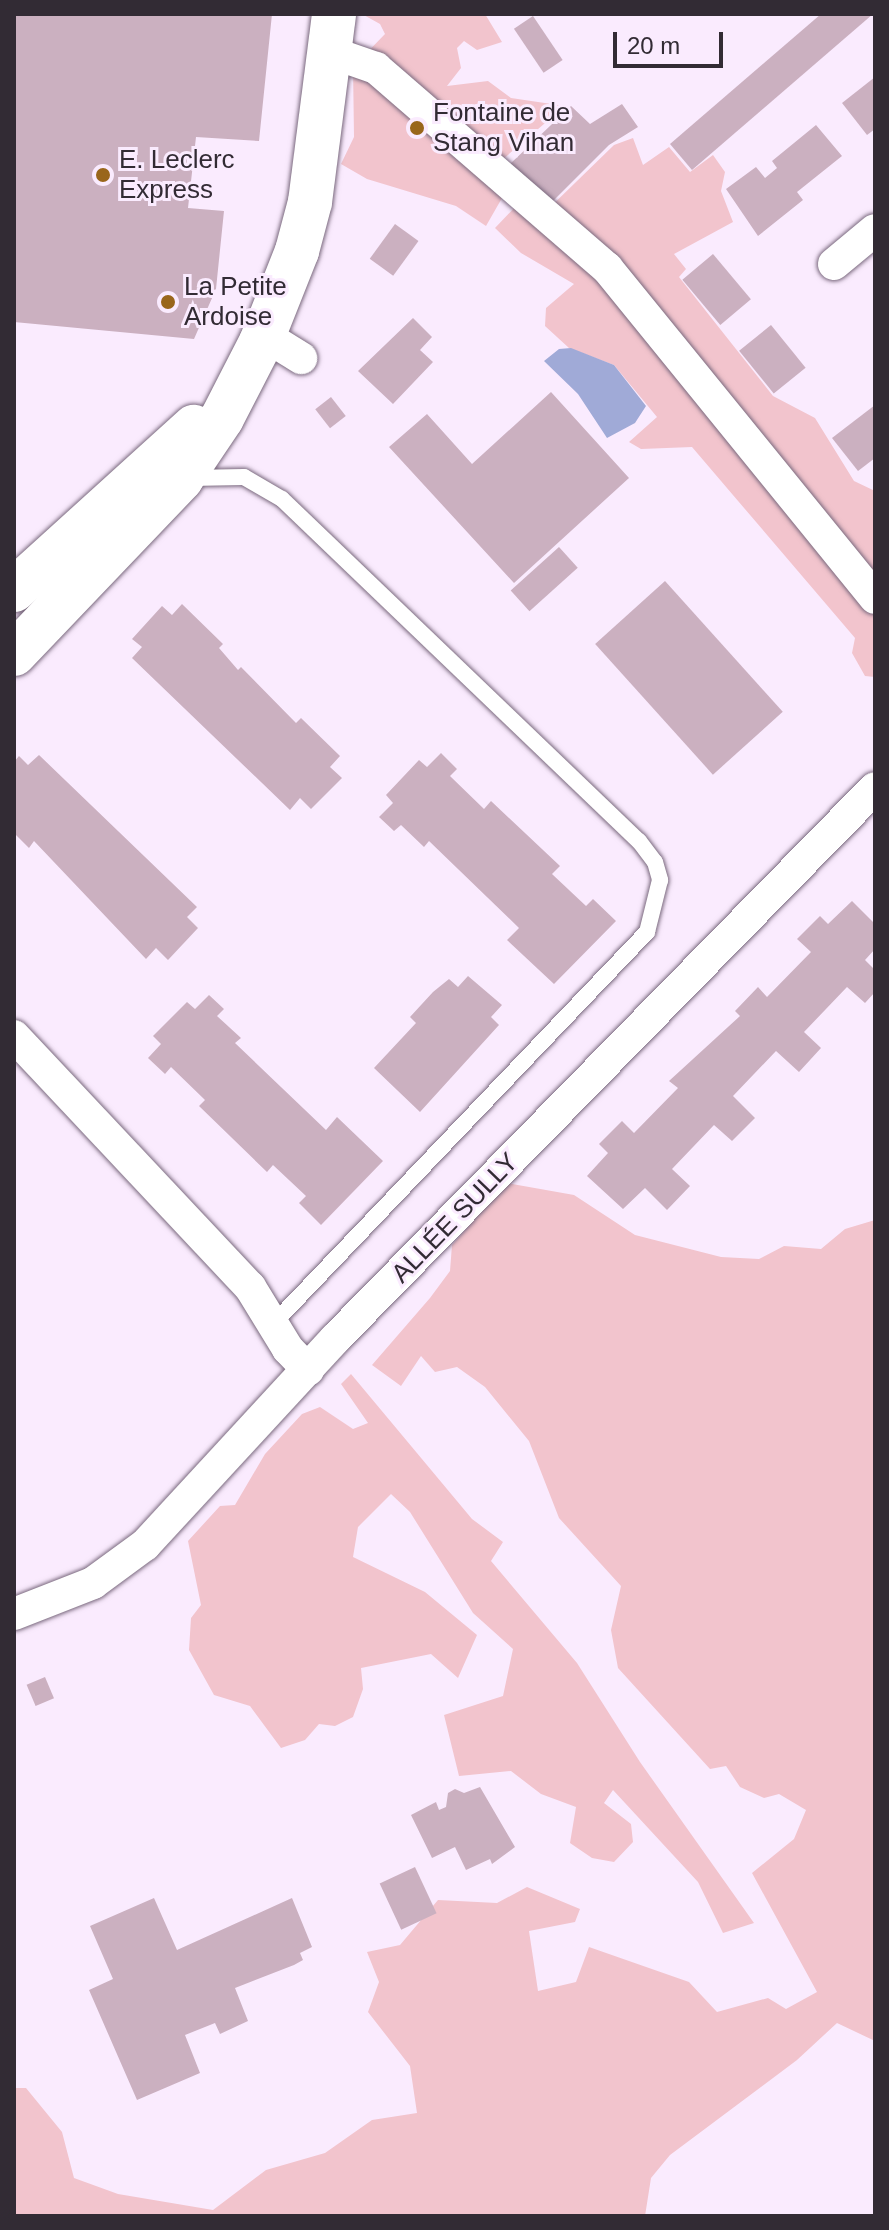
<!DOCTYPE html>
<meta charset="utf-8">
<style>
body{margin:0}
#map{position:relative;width:889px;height:2230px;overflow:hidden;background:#faebfe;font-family:Arial,sans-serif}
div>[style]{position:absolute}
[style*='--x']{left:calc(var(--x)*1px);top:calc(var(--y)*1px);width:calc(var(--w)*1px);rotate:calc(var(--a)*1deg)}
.green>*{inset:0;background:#f2c4cd}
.water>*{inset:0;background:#a0aad7}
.building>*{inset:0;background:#cbb0c0;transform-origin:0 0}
.roads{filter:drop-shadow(0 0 2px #7a697e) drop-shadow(0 0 2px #7a697e)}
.lane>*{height:16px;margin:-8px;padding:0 8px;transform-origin:8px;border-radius:8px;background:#fff}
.street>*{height:32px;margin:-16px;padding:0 16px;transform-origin:16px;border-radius:16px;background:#fff}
.secondary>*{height:44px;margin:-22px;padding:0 22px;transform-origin:22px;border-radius:22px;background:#fff}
.dots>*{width:22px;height:22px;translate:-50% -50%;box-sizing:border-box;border:4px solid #faebfe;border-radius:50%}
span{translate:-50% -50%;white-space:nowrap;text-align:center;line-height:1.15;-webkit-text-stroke:6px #faebfe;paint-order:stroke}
.poi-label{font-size:26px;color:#322b34}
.left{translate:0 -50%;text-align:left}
.street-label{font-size:26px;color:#322b34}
.frame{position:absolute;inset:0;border:16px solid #322b34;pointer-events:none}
.scale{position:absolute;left:613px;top:32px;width:110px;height:36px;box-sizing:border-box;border:4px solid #322b34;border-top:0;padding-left:10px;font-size:24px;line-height:28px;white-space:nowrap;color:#322b34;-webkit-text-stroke:6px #faebfe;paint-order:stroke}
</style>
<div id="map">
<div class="green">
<i style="clip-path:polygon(362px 14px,485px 14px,502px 42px,477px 50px,464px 41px,457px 48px,461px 68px,447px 86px,488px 81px,511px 98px,565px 106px,502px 160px,506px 191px,486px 226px,456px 206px,367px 179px,341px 164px,354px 137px,353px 67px,385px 34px,380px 24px)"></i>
<i style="clip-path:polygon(633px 138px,643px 165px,669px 147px,690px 172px,713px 155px,725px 172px,721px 191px,733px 222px,674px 254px,686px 269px,679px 277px,773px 396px,815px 418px,854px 481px,875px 491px,875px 677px,865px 676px,852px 653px,855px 638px,692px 447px,641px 449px,629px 442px,657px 417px,614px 365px,569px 348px,545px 326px,546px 308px,574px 284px,521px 253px,495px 228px,518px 204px,539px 218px,614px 145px)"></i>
<i style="clip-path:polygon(507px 1183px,574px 1195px,635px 1235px,721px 1257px,759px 1259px,784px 1246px,821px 1249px,845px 1229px,875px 1220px,875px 2041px,837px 2023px,797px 2060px,670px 2155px,651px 2178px,645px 2216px,14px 2216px,14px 2088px,26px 2088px,62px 2132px,74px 2178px,118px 2194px,213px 2210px,266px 2170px,325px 2153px,372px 2120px,417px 2113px,410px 2066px,368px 2012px,379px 1982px,367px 1952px,400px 1945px,438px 1900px,497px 1903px,527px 1887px,580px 1909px,575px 1922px,529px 1931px,538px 1991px,576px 1982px,589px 1947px,689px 1982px,717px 2012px,768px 1998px,786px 2009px,817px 1992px,752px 1873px,794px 1839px,806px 1810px,779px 1794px,764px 1798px,740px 1787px,726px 1766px,710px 1769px,618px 1668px,611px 1630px,621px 1586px,559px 1518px,529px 1441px,485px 1387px,457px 1367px,435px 1372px,421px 1356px,401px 1386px,372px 1365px,430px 1298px,450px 1271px,452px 1245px)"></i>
<i style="clip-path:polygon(351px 1374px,472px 1519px,503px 1542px,491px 1561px,577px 1663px,640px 1762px,754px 1923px,723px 1933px,698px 1882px,613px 1790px,604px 1803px,631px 1824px,633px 1842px,614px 1862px,592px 1858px,570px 1843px,576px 1807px,541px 1794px,511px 1771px,459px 1776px,444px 1715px,503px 1696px,513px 1649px,473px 1613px,410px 1512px,391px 1494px,358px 1527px,353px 1557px,425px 1592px,477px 1635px,458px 1678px,431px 1654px,361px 1668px,363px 1689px,353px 1717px,335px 1726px,319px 1724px,305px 1740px,281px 1748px,250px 1706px,214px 1695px,189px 1650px,191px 1618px,201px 1605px,188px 1541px,220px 1506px,235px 1505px,265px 1454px,302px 1414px,320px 1407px,353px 1429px,368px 1423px,341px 1384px)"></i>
</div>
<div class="water">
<i style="clip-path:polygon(571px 348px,614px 365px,646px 406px,635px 423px,607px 438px,578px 394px,544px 361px,559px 349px)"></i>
</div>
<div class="building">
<i style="clip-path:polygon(14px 14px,272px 14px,259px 141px,196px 137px,188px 208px,224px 211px,216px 289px,194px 339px,14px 322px)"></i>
<i style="clip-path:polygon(821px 14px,873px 14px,692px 170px,670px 144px)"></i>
<i style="left:533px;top:16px;width:53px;height:23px;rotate:56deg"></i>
<i style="clip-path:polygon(875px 77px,875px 129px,867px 135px,842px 103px)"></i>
<i style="clip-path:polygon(622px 104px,638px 127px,609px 145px,553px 201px,510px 164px,571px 106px,590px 124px)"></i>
<i style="clip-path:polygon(816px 125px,842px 156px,797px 192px,803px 200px,758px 236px,726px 189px,756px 167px,765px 178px,777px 168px,772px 161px)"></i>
<i style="left:395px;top:224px;width:29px;height:43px;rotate:36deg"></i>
<i style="left:713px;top:254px;width:59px;height:40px;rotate:50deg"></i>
<i style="clip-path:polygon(413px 318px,432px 337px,420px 350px,433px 362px,393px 404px,358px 371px)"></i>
<i style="left:771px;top:325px;width:55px;height:41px;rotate:51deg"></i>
<i style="clip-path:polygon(551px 392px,629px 478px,514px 583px,389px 447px,427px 414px,472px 464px)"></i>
<i style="left:331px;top:397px;width:24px;height:20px;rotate:52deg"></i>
<i style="clip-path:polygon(875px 405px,875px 458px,858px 471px,832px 438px)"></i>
<i style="left:559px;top:547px;width:28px;height:65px;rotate:48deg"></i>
<i style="left:665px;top:581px;width:176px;height:94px;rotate:48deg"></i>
<i style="clip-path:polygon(182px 604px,223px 644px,219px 648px,238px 670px,241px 667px,296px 723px,301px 718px,340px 756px,330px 767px,342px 778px,311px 809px,300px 798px,290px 810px,132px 658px,142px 647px,132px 639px,162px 606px,172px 615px)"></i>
<i style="clip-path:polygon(441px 753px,457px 769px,450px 776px,484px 809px,491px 801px,560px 866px,552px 874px,586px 906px,593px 899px,616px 921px,554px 984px,507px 940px,519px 928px,429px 841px,424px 847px,401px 825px,394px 831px,379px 817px,393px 803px,386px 795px,419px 760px,427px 767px)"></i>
<i style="clip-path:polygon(39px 755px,197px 907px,187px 917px,198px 928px,168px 960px,156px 948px,146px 959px,34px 841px,29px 848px,14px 833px,14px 762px,19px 756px,28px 765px)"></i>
<i style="clip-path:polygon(852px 901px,875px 924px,875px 949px,865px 960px,875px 970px,875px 992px,865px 1003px,847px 987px,804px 1032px,821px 1048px,799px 1072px,776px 1051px,733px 1096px,755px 1118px,732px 1141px,714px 1125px,672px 1169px,690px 1186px,667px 1210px,645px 1188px,623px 1209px,587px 1176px,608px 1153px,599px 1144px,622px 1121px,634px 1133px,678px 1088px,669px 1081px,740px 1016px,735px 1011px,758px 987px,767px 997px,811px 952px,797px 939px,820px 916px,828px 924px)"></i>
<i style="clip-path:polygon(468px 976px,502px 1005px,491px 1017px,499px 1025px,420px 1112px,374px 1068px,416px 1023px,410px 1017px,433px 992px,449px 979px,458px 987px)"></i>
<i style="clip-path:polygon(209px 995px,224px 1009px,217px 1016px,241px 1038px,235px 1043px,326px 1130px,337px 1117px,383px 1161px,321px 1225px,299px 1203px,306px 1196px,273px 1165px,267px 1172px,199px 1106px,205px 1100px,171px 1067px,165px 1074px,148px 1058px,161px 1044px,153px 1036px,187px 1002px,195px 1009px)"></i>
<i style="left:45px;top:1677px;width:23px;height:20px;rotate:67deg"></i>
<i style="clip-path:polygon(480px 1787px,515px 1847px,492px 1864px,490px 1859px,466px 1870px,455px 1847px,432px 1858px,411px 1815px,436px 1802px,439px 1810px,446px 1807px,448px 1793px,455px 1789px,464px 1793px)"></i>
<i style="left:415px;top:1867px;width:51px;height:39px;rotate:65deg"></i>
<i style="clip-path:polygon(154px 1898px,177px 1950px,292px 1898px,312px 1947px,300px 1953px,303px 1960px,294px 1965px,235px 1988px,248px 2021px,220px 2034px,215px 2023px,185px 2035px,200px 2073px,137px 2100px,89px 1990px,113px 1979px,90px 1926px)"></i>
</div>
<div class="roads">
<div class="lane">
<i style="--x:189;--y:478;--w:55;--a:-1"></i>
<i style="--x:244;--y:477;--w:44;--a:30.1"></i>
<i style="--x:282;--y:499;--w:494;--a:43.8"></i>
<i style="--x:639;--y:841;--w:26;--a:53"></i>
<i style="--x:655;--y:862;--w:19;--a:74"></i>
<i style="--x:660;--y:880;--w:54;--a:104"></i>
<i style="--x:647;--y:932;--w:540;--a:133.65"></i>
</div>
<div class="street">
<i style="--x:330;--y:52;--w:49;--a:19.2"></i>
<i style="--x:376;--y:68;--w:306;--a:40.9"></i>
<i style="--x:607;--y:268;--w:425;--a:50.9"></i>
<i style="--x:834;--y:264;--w:53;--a:-39.7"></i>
<i style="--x:264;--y:335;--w:44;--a:31.9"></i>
<i style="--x:14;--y:1036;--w:345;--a:46.8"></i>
<i style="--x:250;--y:1287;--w:73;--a:58.5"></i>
<i style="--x:288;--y:1349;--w:29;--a:46"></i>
<i style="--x:14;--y:1614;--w:85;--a:-21.4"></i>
<i style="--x:93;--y:1583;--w:64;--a:-36.2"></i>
<i style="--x:145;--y:1545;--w:280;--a:-47.3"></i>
<i style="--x:335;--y:1339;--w:771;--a:-45.58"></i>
</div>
<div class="secondary">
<i style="--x:14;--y:590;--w:243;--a:-42.2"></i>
<i style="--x:14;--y:654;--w:242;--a:-46.3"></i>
<i style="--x:181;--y:479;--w:73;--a:-56.1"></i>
<i style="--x:222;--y:418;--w:85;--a:-62.8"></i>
<i style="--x:261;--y:342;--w:98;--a:-68.4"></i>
<i style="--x:297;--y:251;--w:51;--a:-75.1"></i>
<i style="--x:310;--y:202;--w:190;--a:-82.7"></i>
</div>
</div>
<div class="dots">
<i style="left:417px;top:128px;background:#99661b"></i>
<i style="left:103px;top:175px;background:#99661b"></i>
<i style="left:168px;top:302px;background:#99661b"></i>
</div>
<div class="poi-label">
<span class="left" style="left:433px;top:128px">Fontaine de<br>Stang Vihan</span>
<span class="left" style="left:119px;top:175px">E. Leclerc<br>Express</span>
<span class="left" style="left:184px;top:302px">La Petite<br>Ardoise</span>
</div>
<div class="street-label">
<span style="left:455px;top:1218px;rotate:-46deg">ALLÉE SULLY</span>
</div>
<div class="frame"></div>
<div class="scale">20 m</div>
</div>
